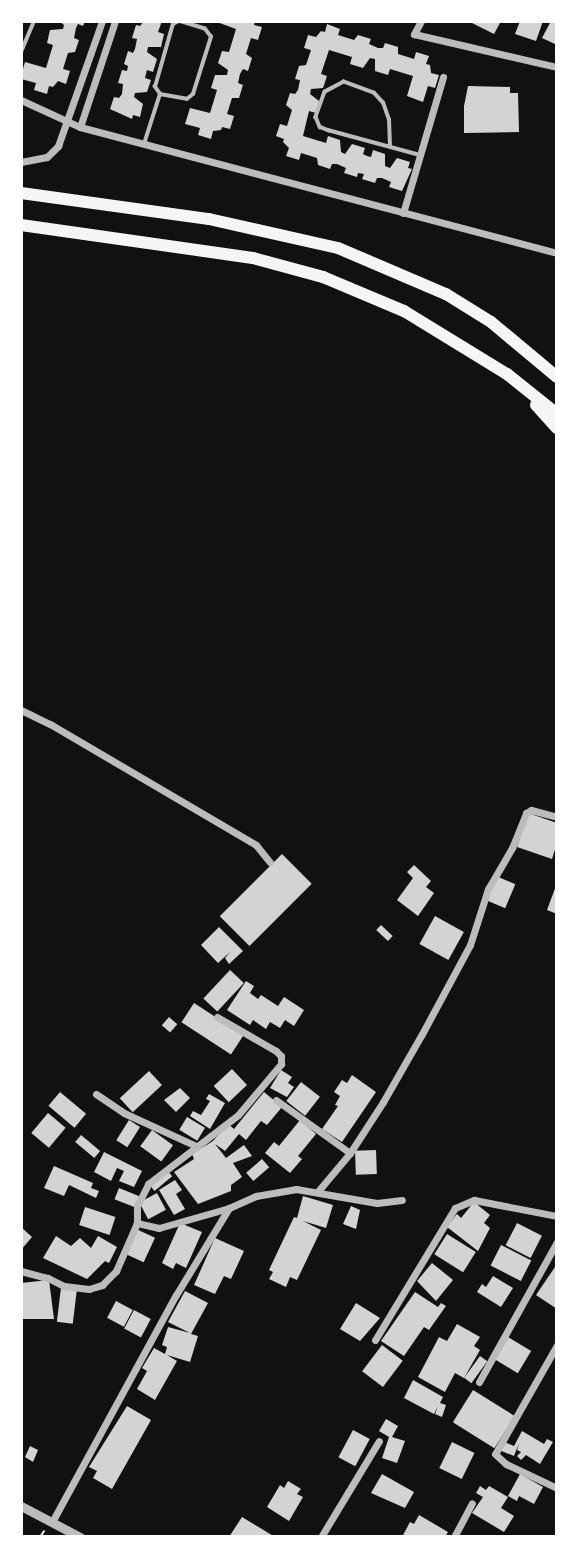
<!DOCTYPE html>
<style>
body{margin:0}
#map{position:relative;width:578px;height:1558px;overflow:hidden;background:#111;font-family:Overpass,sans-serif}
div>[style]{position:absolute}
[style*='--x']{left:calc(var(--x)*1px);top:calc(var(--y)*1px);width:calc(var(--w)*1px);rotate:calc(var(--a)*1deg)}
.building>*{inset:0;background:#d3d3d3;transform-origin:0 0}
.path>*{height:2px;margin:-1px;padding:0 1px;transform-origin:1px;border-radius:1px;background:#f5f5f5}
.service>*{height:3.5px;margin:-1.75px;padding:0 1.75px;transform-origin:1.75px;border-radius:1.75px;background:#bcbcbc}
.minor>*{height:7px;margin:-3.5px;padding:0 3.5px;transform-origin:3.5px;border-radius:3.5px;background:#bcbcbc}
.tertiary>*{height:9px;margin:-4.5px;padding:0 4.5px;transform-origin:4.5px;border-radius:4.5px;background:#bcbcbc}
.motorway>*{height:12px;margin:-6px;padding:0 6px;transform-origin:6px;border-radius:6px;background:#f5f5f5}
span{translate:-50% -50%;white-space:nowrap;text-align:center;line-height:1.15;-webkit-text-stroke:5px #fff;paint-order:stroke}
.frame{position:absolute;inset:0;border:23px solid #fff;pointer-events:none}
</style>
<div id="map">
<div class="building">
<i style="clip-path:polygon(59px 21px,85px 21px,83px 26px,78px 24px,76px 28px,74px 38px,79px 40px,75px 52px,68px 53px,63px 69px,70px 71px,66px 84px,58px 81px,53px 87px,49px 86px,47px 94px,34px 90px,36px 83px,21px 79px,21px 76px,25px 62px,46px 68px,53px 45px,47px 43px,50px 30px,63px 29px,64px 25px)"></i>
<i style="clip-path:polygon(144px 21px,162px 21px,158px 32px,164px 34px,161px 47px,148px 47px,147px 52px,157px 59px,153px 72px,147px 70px,145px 78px,151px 80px,147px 92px,135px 93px,134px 97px,143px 104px,140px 117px,133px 115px,132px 119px,110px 109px,114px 97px,119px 98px,122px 94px,123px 84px,118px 83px,122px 70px,127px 71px,128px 66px,124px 64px,128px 51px,133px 53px,135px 49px,137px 39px,132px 38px,136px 25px,140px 26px)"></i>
<i style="clip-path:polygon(214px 21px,255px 21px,254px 25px,262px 27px,258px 40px,251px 38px,246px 54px,252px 58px,248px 71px,243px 69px,240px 74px,238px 83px,243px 85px,239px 98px,232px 98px,227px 114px,234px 116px,230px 129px,222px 127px,221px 130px,213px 131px,211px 139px,198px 135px,200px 128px,185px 124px,190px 108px,210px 113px,217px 90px,211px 88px,215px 75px,227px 75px,228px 70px,218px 63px,222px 51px,229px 52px,236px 29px)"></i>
<i style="clip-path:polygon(468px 21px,501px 21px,494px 34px)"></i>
<i style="clip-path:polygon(520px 21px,543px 21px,536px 41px,515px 34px)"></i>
<i style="clip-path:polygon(551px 21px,557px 21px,557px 45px,542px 38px)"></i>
<i style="clip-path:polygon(327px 24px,340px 29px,338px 35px,354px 40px,358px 35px,371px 39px,369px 44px,378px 48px,383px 48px,385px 43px,398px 47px,398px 54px,414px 59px,416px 52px,429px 56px,426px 64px,430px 65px,431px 73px,439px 75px,435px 88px,428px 86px,423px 102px,407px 96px,413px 76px,390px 69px,388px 75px,375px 71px,375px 59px,370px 58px,363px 68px,350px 64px,352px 57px,329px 50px,321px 74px,327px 76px,323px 88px,311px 89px,310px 94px,319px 101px,316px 113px,309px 111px,303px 136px,326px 143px,328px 136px,340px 140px,341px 152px,345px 154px,352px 144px,365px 148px,363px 154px,367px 156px,371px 157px,373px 150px,385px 154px,385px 166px,390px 168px,397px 158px,410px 162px,408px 168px,412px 169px,402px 191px,389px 187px,391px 182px,382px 178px,377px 178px,375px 183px,362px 179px,364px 174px,358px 173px,357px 177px,344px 173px,346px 168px,337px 164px,332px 164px,330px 169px,318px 165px,317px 158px,301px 153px,299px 160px,286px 156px,289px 148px,283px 142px,284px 139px,276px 136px,280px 124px,287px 126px,292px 110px,286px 105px,290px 93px,295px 94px,298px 90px,300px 80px,295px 79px,299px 66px,306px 65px,311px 50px,304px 48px,308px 35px,316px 37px,321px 31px,325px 32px)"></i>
<i style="clip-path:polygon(468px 86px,510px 87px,510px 93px,518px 93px,519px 132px,464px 133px,464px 106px)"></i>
<i style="clip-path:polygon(528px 813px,557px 823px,557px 843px,552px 859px,517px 847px)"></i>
<i style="left:282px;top:854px;width:42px;height:88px;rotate:45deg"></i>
<i style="clip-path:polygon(414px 865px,431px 881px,426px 887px,434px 893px,418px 916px,397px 900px,413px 878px,407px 872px)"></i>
<i style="left:496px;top:876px;width:21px;height:26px;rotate:23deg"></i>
<i style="clip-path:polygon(557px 883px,557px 914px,547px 910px)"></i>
<i style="left:435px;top:916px;width:33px;height:32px;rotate:29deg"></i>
<i style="left:381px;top:925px;width:16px;height:7px;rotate:43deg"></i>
<i style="clip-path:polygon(219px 927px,243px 951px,229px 964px,225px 958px,230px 952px,218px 963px,201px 945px)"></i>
<i style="left:230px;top:970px;width:19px;height:39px;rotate:43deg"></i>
<i style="clip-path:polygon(246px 981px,254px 986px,250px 993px,258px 999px,261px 995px,278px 1006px,284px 997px,304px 1010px,294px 1026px,285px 1020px,280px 1028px,270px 1022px,266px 1029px,253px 1020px,250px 1025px,227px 1010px)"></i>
<i style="left:194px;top:1003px;width:59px;height:23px;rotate:33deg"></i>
<i style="left:169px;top:1017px;width:11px;height:11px;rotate:41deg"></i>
<i style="left:232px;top:1069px;width:22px;height:25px;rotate:47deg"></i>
<i style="clip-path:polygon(281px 1070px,292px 1077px,288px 1083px,294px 1087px,287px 1097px,270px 1088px)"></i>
<i style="left:149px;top:1071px;width:19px;height:40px;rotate:47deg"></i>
<i style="clip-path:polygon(352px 1075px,376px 1092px,342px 1142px,322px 1129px,338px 1106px,335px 1105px,340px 1096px,334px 1092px,342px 1080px,347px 1083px)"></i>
<i style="left:301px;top:1082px;width:24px;height:24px;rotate:38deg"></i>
<i style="clip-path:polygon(180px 1088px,190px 1098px,176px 1112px,164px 1100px)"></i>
<i style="left:60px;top:1092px;width:34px;height:18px;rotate:40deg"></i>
<i style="clip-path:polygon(264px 1092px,282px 1107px,267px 1125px,261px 1121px,246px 1140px,239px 1134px,225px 1151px,215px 1144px,226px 1158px,244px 1145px,252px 1156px,233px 1163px,242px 1177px,231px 1185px,231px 1191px,198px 1204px,174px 1172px,194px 1159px,192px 1154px,213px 1141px,228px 1124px,234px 1129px)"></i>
<i style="clip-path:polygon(209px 1094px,225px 1103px,210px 1129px,190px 1116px,193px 1111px,201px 1115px,210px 1101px,206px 1099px)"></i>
<i style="left:48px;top:1113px;width:23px;height:26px;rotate:40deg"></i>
<i style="left:187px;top:1117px;width:21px;height:15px;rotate:31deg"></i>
<i style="left:129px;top:1120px;width:13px;height:24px;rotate:32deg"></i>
<i style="clip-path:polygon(300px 1120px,316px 1134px,298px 1156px,302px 1159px,290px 1173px,265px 1153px,274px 1142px,279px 1146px)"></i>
<i style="left:152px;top:1130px;width:26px;height:20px;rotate:36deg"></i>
<i style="left:81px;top:1135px;width:25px;height:9px;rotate:40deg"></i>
<i style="left:376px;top:1150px;width:24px;height:21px;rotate:88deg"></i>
<i style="clip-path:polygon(104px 1152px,142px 1171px,134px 1187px,119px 1181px,124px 1171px,117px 1168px,111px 1181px,94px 1172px)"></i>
<i style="left:262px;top:1159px;width:11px;height:21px;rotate:49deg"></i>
<i style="clip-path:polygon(54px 1166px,93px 1183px,91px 1188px,99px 1191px,96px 1198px,69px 1185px,64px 1196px,44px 1188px)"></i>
<i style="left:167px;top:1170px;width:8px;height:23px;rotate:50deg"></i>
<i style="clip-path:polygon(175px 1180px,182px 1190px,176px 1194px,185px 1209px,174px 1215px,159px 1190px)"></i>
<i style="left:119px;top:1188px;width:22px;height:12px;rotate:22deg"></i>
<i style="left:157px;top:1193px;width:19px;height:20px;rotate:62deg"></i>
<i style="clip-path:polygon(303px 1196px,333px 1205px,326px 1228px,303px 1221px,321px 1230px,297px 1280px,290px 1277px,286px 1287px,269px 1279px,273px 1272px,269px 1270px,294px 1217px,297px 1218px)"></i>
<i style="clip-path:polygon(474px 1202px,490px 1215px,484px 1223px,490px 1228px,478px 1251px,447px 1227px,457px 1214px,461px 1218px)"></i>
<i style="clip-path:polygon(351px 1206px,360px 1210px,356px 1229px,343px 1224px)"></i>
<i style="left:85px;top:1207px;width:32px;height:19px;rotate:18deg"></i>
<i style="clip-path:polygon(180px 1223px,202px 1232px,186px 1268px,176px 1263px,173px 1269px,162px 1263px)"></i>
<i style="left:517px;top:1223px;width:28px;height:25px;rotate:27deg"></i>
<i style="clip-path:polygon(21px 1227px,32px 1237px,21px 1250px)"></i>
<i style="left:136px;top:1229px;width:21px;height:27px;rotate:25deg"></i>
<i style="left:447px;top:1234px;width:34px;height:24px;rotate:32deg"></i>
<i style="clip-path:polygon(56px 1236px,71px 1246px,80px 1238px,91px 1248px,98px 1236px,117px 1247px,109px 1263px,105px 1261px,87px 1279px,43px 1258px)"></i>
<i style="clip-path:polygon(215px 1238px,244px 1251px,231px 1279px,224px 1276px,215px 1294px,194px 1285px)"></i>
<i style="left:501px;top:1245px;width:34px;height:23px;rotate:27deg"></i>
<i style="clip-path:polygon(432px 1263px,453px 1280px,436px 1301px,417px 1281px)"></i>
<i style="clip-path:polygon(557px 1264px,557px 1309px,536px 1295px)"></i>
<i style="clip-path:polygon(493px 1276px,513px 1288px,501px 1307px,477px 1292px,482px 1284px,486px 1287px)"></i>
<i style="clip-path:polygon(49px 1280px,54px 1319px,21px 1319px,21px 1283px)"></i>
<i style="left:61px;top:1288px;width:16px;height:34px;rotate:7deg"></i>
<i style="clip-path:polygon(185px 1291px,208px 1303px,191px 1334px,198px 1336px,190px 1362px,167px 1355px,177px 1361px,155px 1400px,137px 1389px,147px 1371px,142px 1368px,154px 1348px,165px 1354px,167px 1347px,162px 1345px,168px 1327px,190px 1333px,168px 1322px)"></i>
<i style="clip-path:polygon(415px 1292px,438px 1307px,441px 1303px,446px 1306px,429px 1330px,424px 1327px,404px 1356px,381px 1341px)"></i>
<i style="left:116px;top:1301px;width:19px;height:19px;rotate:28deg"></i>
<i style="clip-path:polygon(356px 1303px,380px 1318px,360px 1341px,340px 1329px)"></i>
<i style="left:134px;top:1310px;width:19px;height:21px;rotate:28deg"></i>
<i style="clip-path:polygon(457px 1324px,480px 1337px,474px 1346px,480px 1350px,464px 1378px,455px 1373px,445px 1392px,418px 1377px,439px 1337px,447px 1341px)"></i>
<i style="left:508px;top:1337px;width:27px;height:26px;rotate:31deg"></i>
<i style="left:382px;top:1345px;width:26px;height:33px;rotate:37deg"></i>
<i style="left:480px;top:1356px;width:9px;height:27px;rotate:36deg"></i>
<i style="clip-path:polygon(413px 1380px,443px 1397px,440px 1403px,446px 1405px,442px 1417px,435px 1414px,438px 1406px,434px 1414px,404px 1398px)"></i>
<i style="left:473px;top:1390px;width:49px;height:38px;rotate:32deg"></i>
<i style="clip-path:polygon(127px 1406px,151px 1420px,112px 1489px,93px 1478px,97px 1471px,89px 1467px)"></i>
<i style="clip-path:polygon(386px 1419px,398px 1426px,392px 1437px,405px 1441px,397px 1463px,382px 1458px,389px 1437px,379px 1431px)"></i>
<i style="left:353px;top:1430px;width:19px;height:31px;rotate:28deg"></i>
<i style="clip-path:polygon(522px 1431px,544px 1444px,547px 1439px,553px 1442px,540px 1464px,526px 1455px,521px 1460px,517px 1456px,521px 1452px,517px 1450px,519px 1443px,514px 1456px,499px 1450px,502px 1441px,514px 1446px)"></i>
<i style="left:452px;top:1442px;width:25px;height:29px;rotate:26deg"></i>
<i style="clip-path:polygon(30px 1446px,38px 1450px,33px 1462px,25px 1457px)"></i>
<i style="clip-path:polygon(382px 1474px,414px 1492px,405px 1508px,371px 1493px)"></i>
<i style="clip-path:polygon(520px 1474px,543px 1487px,534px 1504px,519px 1496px,517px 1501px,508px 1496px)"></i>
<i style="clip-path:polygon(288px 1481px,301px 1489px,297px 1494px,303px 1497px,289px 1521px,267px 1507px,280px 1485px,284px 1488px)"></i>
<i style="clip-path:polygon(480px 1486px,486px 1490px,489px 1486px,508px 1497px,501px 1508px,514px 1516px,504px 1532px,472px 1513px,483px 1497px,476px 1493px)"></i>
<i style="clip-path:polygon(419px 1515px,448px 1532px,445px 1537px,402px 1537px,410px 1522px,414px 1524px)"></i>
<i style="clip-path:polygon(242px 1517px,275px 1537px,229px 1537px)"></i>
</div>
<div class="path">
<i style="--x:40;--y:1537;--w:7;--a:-56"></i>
</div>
<div class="service">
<i style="--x:21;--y:52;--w:34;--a:-67"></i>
<i style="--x:160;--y:94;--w:27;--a:10"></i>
<i style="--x:187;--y:99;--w:8;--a:-40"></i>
<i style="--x:193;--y:94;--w:60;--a:-72.5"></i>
<i style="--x:211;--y:37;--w:10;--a:-127"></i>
<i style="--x:205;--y:29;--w:27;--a:-163"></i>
<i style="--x:144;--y:144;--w:52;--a:-72.3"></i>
<i style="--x:160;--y:94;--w:9;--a:-126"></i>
<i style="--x:155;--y:87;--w:66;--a:-74.1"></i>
<i style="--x:173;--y:24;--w:7;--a:-27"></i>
<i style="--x:390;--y:147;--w:27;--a:-92"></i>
<i style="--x:389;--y:120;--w:18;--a:-109"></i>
<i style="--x:383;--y:103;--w:13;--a:-132"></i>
<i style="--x:374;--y:93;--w:32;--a:-160"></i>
<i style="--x:344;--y:82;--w:21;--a:152"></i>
<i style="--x:325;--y:92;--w:27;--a:110"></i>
<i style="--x:316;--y:117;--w:11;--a:68"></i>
<i style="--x:320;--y:127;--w:9;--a:21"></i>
<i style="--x:328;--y:130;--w:95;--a:15.2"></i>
</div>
<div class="minor">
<i style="--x:421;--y:21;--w:15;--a:118"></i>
<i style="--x:414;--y:34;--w:147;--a:13"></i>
<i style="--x:21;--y:100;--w:65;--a:24.6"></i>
<i style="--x:80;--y:127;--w:493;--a:14.8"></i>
<i style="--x:80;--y:127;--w:112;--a:-71.7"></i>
<i style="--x:21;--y:162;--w:26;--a:-11"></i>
<i style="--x:47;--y:157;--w:16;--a:-45"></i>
<i style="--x:58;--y:146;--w:133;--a:-70.6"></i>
<i style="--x:403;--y:213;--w:142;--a:-73.6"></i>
<i style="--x:21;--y:710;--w:32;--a:26"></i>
<i style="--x:50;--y:724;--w:239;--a:30.4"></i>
<i style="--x:256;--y:845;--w:22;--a:51"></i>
<i style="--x:96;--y:1094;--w:34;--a:34"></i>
<i style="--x:124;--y:1113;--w:79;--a:24.6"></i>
<i style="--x:276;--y:1100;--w:91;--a:35.6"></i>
<i style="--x:319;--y:1190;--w:48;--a:-50"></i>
<i style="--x:350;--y:1153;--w:61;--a:-57.1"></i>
<i style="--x:383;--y:1102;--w:78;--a:-60.2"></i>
<i style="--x:422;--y:1034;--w:101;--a:-61.7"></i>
<i style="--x:470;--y:945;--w:59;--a:-72.2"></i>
<i style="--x:488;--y:889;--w:48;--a:-59.7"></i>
<i style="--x:512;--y:848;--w:38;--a:-68"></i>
<i style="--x:526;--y:813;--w:6;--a:-31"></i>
<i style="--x:531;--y:810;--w:27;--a:15"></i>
<i style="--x:229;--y:1208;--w:30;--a:-24"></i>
<i style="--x:256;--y:1196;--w:41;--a:-9.9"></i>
<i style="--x:296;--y:1189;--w:82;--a:9.8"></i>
<i style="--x:377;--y:1203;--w:25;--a:-7"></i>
<i style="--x:21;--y:1271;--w:28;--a:15"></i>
<i style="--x:48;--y:1278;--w:18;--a:27"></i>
<i style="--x:64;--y:1286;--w:25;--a:7"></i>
<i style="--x:89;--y:1289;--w:14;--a:-17"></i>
<i style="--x:102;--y:1285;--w:20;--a:-45"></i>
<i style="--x:116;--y:1271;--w:52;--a:-66.4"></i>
<i style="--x:375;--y:1340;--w:154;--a:-58.8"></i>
<i style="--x:455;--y:1208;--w:21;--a:-23"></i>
<i style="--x:474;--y:1200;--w:85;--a:10.9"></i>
<i style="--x:557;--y:1345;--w:125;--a:119.6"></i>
<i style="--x:495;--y:1454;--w:15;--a:42"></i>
<i style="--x:506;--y:1464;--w:56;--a:25.2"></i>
<i style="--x:479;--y:1382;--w:160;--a:-60.9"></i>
<i style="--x:52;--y:1522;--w:259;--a:-61.4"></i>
<i style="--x:176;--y:1295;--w:102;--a:-58.7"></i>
<i style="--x:229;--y:1208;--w:73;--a:164.1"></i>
<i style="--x:159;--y:1228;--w:23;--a:-167"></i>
<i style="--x:137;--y:1223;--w:17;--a:-90"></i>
<i style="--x:137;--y:1206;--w:25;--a:-63"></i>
<i style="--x:148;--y:1184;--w:113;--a:-37.5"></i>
<i style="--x:238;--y:1115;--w:67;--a:-49.9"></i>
<i style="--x:281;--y:1064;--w:8;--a:-90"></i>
<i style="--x:281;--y:1056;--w:7;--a:-135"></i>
<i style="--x:276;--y:1051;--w:68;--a:-150"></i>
<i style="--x:321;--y:1537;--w:112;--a:-58.9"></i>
<i style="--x:454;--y:1537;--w:38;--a:-62"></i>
</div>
<div class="tertiary">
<i style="--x:21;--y:1506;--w:67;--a:27.7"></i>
</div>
<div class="motorway">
<i style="--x:21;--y:193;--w:190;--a:7.9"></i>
<i style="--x:209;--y:219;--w:132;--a:12.7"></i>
<i style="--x:338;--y:248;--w:117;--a:23.1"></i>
<i style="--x:446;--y:294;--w:53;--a:31.9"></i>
<i style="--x:491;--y:322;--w:86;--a:39.8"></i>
<i style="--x:21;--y:225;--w:234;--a:8.1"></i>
<i style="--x:253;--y:258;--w:73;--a:15.2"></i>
<i style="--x:323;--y:277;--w:88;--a:22.8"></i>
<i style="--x:404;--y:311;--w:121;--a:31.5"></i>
<i style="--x:507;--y:374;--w:64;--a:38.7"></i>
<i style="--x:536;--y:405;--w:31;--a:48"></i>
</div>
<div class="frame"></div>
</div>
